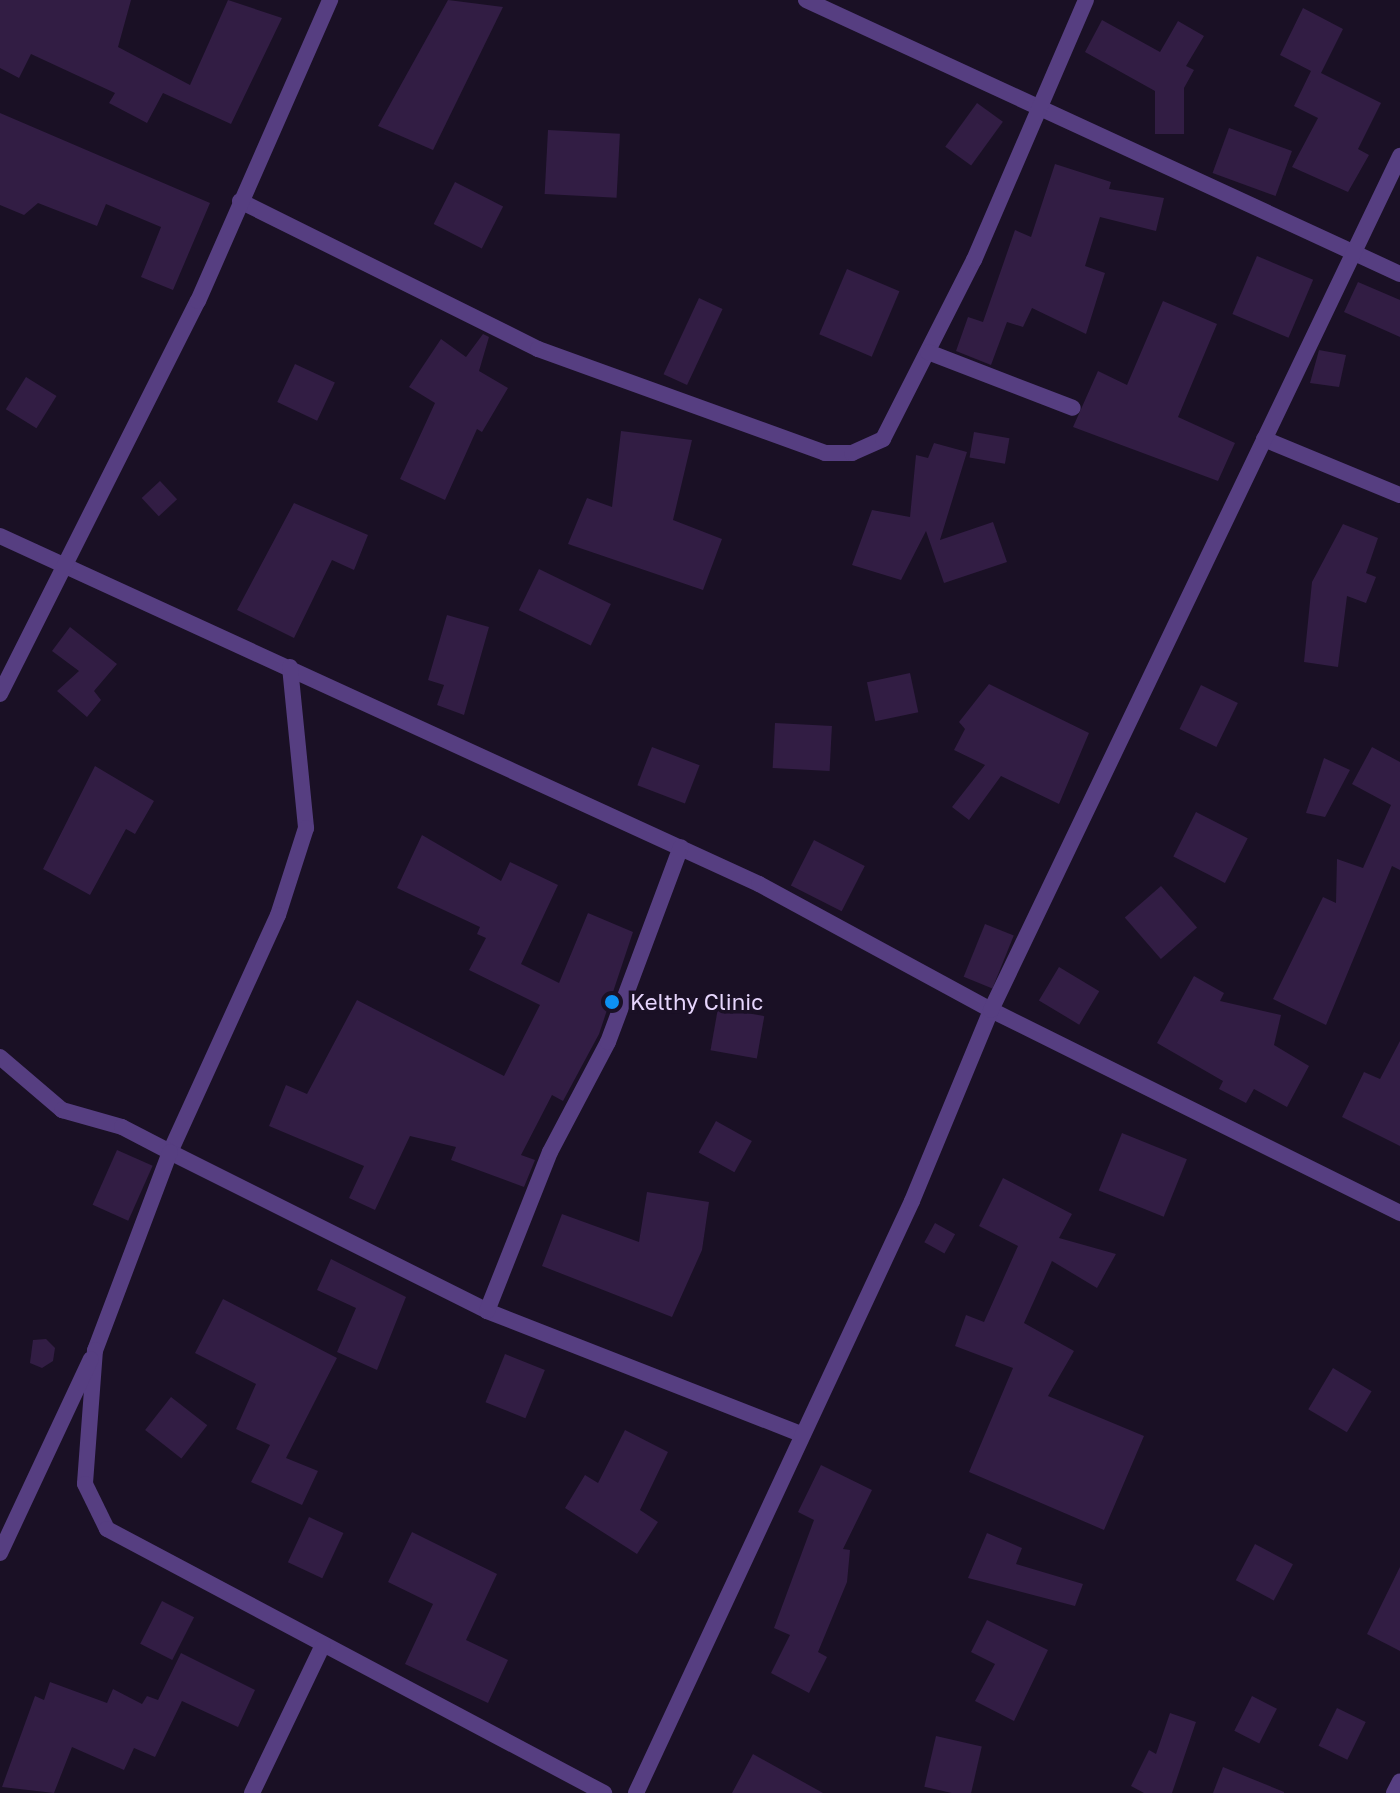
<!DOCTYPE html>
<style>
body{margin:0}
#map{position:relative;width:1400px;height:1793px;overflow:hidden;background:#1a1025;font-family:"Golos Text",sans-serif}
div>[style]{position:absolute}
[style*='--x']{left:calc(var(--x)*1px);top:calc(var(--y)*1px);width:calc(var(--w)*1px);rotate:calc(var(--a)*1deg)}
.building>*{inset:0;background:#321d44;transform-origin:0 0}
.minor>*{height:16px;margin:-8px;padding:0 8px;transform-origin:8px;border-radius:8px;background:#563e81}
.dots>*{width:22px;height:22px;translate:-50% -50%;box-sizing:border-box;border:4px solid #1a1025;border-radius:50%}
span{translate:-50% -50%;white-space:nowrap;text-align:center;line-height:1.15;-webkit-text-stroke:7px #1a1025;paint-order:stroke}
.poi-label{font-size:22px;color:#e7d6fd}
.left{translate:0 -50%;text-align:left}
</style>
<div id="map">
<div class="building">
<i style="clip-path:polygon(0 0,131px 0,118px 47px,190px 85px,228px 0,282px 18px,231px 124px,163px 93px,147px 123px,109px 103px,115px 93px,31px 54px,19px 78px,0 68px)"></i>
<i style="clip-path:polygon(448px 0,503px 7px,433px 150px,378px 126px)"></i>
<i style="clip-path:polygon(1303px 8px,1343px 29px,1321px 73px,1381px 103px,1358px 149px,1369px 155px,1348px 192px,1292px 167px,1318px 118px,1294px 106px,1311px 71px,1280px 55px)"></i>
<i style="clip-path:polygon(1102px 20px,1160px 52px,1178px 21px,1204px 36px,1186px 66px,1194px 70px,1184px 88px,1184px 134px,1155px 134px,1155px 91px,1085px 52px)"></i>
<i style="left:977px;top:103px;width:32px;height:54px;rotate:36deg"></i>
<i style="clip-path:polygon(0 113px,210px 203px,173px 290px,141px 277px,161px 227px,106px 204px,97px 226px,38px 203px,24px 215px,0 205px)"></i>
<i style="left:1229px;top:128px;width:67px;height:48px;rotate:20deg"></i>
<i style="left:548px;top:130px;width:72px;height:64px;rotate:3deg"></i>
<i style="clip-path:polygon(1055px 164px,1111px 182px,1109px 189px,1164px 198px,1156px 231px,1100px 217px,1085px 266px,1105px 273px,1086px 334px,1032px 308px,1023px 327px,1007px 322px,991px 365px,956px 351px,968px 317px,983px 322px,1015px 230px,1031px 237px)"></i>
<i style="left:455px;top:182px;width:54px;height:47px;rotate:27deg"></i>
<i style="left:1257px;top:256px;width:61px;height:63px;rotate:23deg"></i>
<i style="left:847px;top:269px;width:57px;height:71px;rotate:23deg"></i>
<i style="clip-path:polygon(1358px 282px,1400px 300px,1400px 337px,1344px 312px)"></i>
<i style="left:699px;top:298px;width:26px;height:84px;rotate:25deg"></i>
<i style="clip-path:polygon(1163px 301px,1217px 324px,1178px 417px,1235px 443px,1218px 481px,1073px 427px,1098px 371px,1127px 385px)"></i>
<i style="clip-path:polygon(483px 334px,489px 337px,479px 371px,508px 388px,482px 432px,477px 429px,445px 500px,400px 479px,435px 403px,409px 387px,441px 339px,466px 357px)"></i>
<i style="clip-path:polygon(1319px 350px,1346px 355px,1339px 387px,1310px 383px)"></i>
<i style="left:295px;top:364px;width:44px;height:42px;rotate:25deg"></i>
<i style="left:26px;top:377px;width:36px;height:38px;rotate:32deg"></i>
<i style="clip-path:polygon(621px 431px,692px 440px,673px 520px,722px 539px,703px 590px,568px 544px,587px 498px,612px 507px)"></i>
<i style="left:974px;top:432px;width:36px;height:26px;rotate:10deg"></i>
<i style="clip-path:polygon(934px 443px,967px 452px,940px 540px,993px 522px,1007px 562px,944px 583px,926px 531px,901px 580px,852px 565px,872px 510px,910px 517px,916px 455px,928px 458px)"></i>
<i style="left:160px;top:481px;width:25px;height:25px;rotate:47deg"></i>
<i style="clip-path:polygon(294px 503px,368px 535px,354px 570px,332px 560px,294px 638px,237px 610px)"></i>
<i style="clip-path:polygon(1343px 524px,1378px 538px,1366px 573px,1376px 577px,1366px 603px,1347px 596px,1338px 667px,1304px 662px,1312px 582px)"></i>
<i style="left:539px;top:569px;width:80px;height:46px;rotate:26deg"></i>
<i style="clip-path:polygon(447px 615px,489px 627px,464px 715px,437px 705px,444px 685px,428px 680px)"></i>
<i style="clip-path:polygon(70px 627px,117px 664px,94px 691px,101px 700px,87px 717px,57px 691px,79px 671px,52px 651px)"></i>
<i style="left:910px;top:673px;width:40px;height:44px;rotate:78deg"></i>
<i style="clip-path:polygon(989px 684px,1089px 733px,1059px 804px,1001px 776px,969px 820px,952px 807px,985px 765px,954px 750px,965px 729px,959px 722px)"></i>
<i style="left:1201px;top:685px;width:41px;height:49px;rotate:26deg"></i>
<i style="left:775px;top:723px;width:57px;height:45px;rotate:3deg"></i>
<i style="left:652px;top:747px;width:51px;height:41px;rotate:21deg"></i>
<i style="clip-path:polygon(1372px 747px,1400px 762px,1400px 870px,1392px 866px,1326px 1025px,1273px 999px,1323px 897px,1336px 903px,1337px 859px,1363px 868px,1391px 805px,1352px 784px)"></i>
<i style="clip-path:polygon(1324px 758px,1350px 770px,1325px 817px,1306px 813px)"></i>
<i style="clip-path:polygon(95px 766px,154px 801px,135px 834px,126px 829px,90px 895px,43px 869px)"></i>
<i style="left:1196px;top:812px;width:58px;height:50px;rotate:27deg"></i>
<i style="clip-path:polygon(422px 835px,501px 881px,510px 862px,558px 885px,521px 964px,559px 983px,588px 913px,633px 932px,599px 1034px,563px 1101px,552px 1095px,521px 1155px,535px 1160px,524px 1187px,451px 1160px,456px 1147px,410px 1136px,375px 1210px,349px 1198px,364px 1166px,269px 1126px,286px 1085px,307px 1094px,357px 1000px,504px 1076px,540px 1005px,469px 970px,486px 938px,477px 934px,480px 927px,397px 888px)"></i>
<i style="left:814px;top:840px;width:57px;height:51px;rotate:27deg"></i>
<i style="left:1161px;top:886px;width:55px;height:48px;rotate:49deg"></i>
<i style="left:985px;top:924px;width:31px;height:57px;rotate:22deg"></i>
<i style="left:1059px;top:967px;width:47px;height:39px;rotate:31deg"></i>
<i style="clip-path:polygon(1194px 976px,1224px 993px,1220px 1001px,1281px 1015px,1274px 1045px,1309px 1066px,1287px 1107px,1254px 1089px,1246px 1103px,1219px 1089px,1223px 1081px,1157px 1043px)"></i>
<i style="left:718px;top:1008px;width:47px;height:43px;rotate:10deg"></i>
<i style="clip-path:polygon(1400px 1041px,1400px 1146px,1342px 1117px,1364px 1072px,1380px 1079px)"></i>
<i style="left:716px;top:1121px;width:41px;height:36px;rotate:29deg"></i>
<i style="left:1122px;top:1133px;width:70px;height:62px;rotate:22deg"></i>
<i style="left:117px;top:1150px;width:39px;height:60px;rotate:24deg"></i>
<i style="clip-path:polygon(1003px 1178px,1072px 1214px,1059px 1238px,1116px 1254px,1097px 1288px,1052px 1261px,1024px 1323px,1074px 1351px,1048px 1396px,1144px 1436px,1104px 1530px,969px 1472px,1013px 1368px,955px 1346px,966px 1315px,984px 1322px,1018px 1246px,979px 1226px)"></i>
<i style="clip-path:polygon(647px 1192px,709px 1202px,702px 1250px,672px 1317px,542px 1266px,562px 1214px,639px 1242px)"></i>
<i style="left:935px;top:1223px;width:23px;height:22px;rotate:29deg"></i>
<i style="clip-path:polygon(331px 1259px,406px 1297px,377px 1370px,337px 1352px,356px 1308px,317px 1290px)"></i>
<i style="clip-path:polygon(223px 1299px,337px 1358px,286px 1458px,318px 1471px,302px 1505px,251px 1482px,270px 1445px,236px 1429px,256px 1384px,195px 1353px)"></i>
<i style="clip-path:polygon(46px 1339px,55px 1348px,53px 1361px,42px 1368px,30px 1363px,33px 1340px)"></i>
<i style="left:505px;top:1354px;width:43px;height:52px;rotate:22deg"></i>
<i style="left:1333px;top:1368px;width:45px;height:48px;rotate:31deg"></i>
<i style="left:171px;top:1397px;width:46px;height:42px;rotate:38deg"></i>
<i style="clip-path:polygon(625px 1430px,668px 1452px,640px 1510px,658px 1522px,637px 1554px,565px 1508px,585px 1475px,598px 1483px)"></i>
<i style="clip-path:polygon(821px 1465px,872px 1490px,843px 1549px,850px 1550px,847px 1582px,818px 1652px,827px 1657px,809px 1693px,771px 1673px,790px 1635px,774px 1628px,814px 1520px,798px 1512px)"></i>
<i style="left:309px;top:1517px;width:38px;height:50px;rotate:25deg"></i>
<i style="clip-path:polygon(412px 1532px,497px 1574px,466px 1640px,508px 1660px,488px 1703px,405px 1664px,433px 1604px,388px 1582px)"></i>
<i style="clip-path:polygon(987px 1533px,1022px 1548px,1016px 1564px,1083px 1584px,1075px 1606px,968px 1578px)"></i>
<i style="left:1255px;top:1544px;width:43px;height:41px;rotate:28deg"></i>
<i style="clip-path:polygon(1400px 1567px,1400px 1651px,1367px 1634px)"></i>
<i style="left:162px;top:1601px;width:36px;height:48px;rotate:27deg"></i>
<i style="clip-path:polygon(987px 1620px,1048px 1650px,1014px 1721px,975px 1701px,995px 1664px,971px 1652px)"></i>
<i style="clip-path:polygon(181px 1653px,255px 1690px,238px 1727px,182px 1701px,155px 1757px,134px 1748px,124px 1770px,72px 1747px,54px 1793px,2px 1787px,35px 1696px,44px 1700px,50px 1682px,107px 1703px,113px 1689px,142px 1704px,147px 1696px,158px 1700px)"></i>
<i style="left:1252px;top:1696px;width:28px;height:39px;rotate:27deg"></i>
<i style="left:1337px;top:1708px;width:32px;height:42px;rotate:26deg"></i>
<i style="clip-path:polygon(1170px 1713px,1196px 1722px,1172px 1793px,1144px 1793px,1131px 1786px,1149px 1750px,1156px 1754px)"></i>
<i style="left:936px;top:1736px;width:47px;height:52px;rotate:13deg"></i>
<i style="clip-path:polygon(753px 1754px,823px 1793px,732px 1793px)"></i>
<i style="clip-path:polygon(1223px 1767px,1284px 1792px,1284px 1793px,1213px 1793px)"></i>
</div>
<div class="minor">
<i style="--x:806;--y:0;--w:654;--a:24.76"></i>
<i style="--x:240;--y:201;--w:333;--a:26.4"></i>
<i style="--x:538;--y:349;--w:305;--a:19.9"></i>
<i style="--x:825;--y:453;--w:27;--a:0"></i>
<i style="--x:852;--y:453;--w:34;--a:-24"></i>
<i style="--x:883;--y:439;--w:201;--a:-63.1"></i>
<i style="--x:974;--y:260;--w:283;--a:-66.7"></i>
<i style="--x:928;--y:352;--w:155;--a:21.1"></i>
<i style="--x:1264;--y:439;--w:147;--a:22.4"></i>
<i style="--x:0;--y:536;--w:835;--a:24.63"></i>
<i style="--x:759;--y:884;--w:264;--a:28.5"></i>
<i style="--x:991;--y:1010;--w:457;--a:26.4"></i>
<i style="--x:290;--y:667;--w:162;--a:84.3"></i>
<i style="--x:306;--y:828;--w:91;--a:107.8"></i>
<i style="--x:278;--y:915;--w:260;--a:114.5"></i>
<i style="--x:170;--y:1152;--w:355;--a:26.6"></i>
<i style="--x:487;--y:1311;--w:339;--a:21.4"></i>
<i style="--x:0;--y:694;--w:440;--a:-63.3"></i>
<i style="--x:198;--y:301;--w:329;--a:-66.3"></i>
<i style="--x:0;--y:1057;--w:82;--a:40.5"></i>
<i style="--x:62;--y:1110;--w:62;--a:15.8"></i>
<i style="--x:122;--y:1127;--w:54;--a:27.5"></i>
<i style="--x:170;--y:1152;--w:212;--a:110.7"></i>
<i style="--x:95;--y:1350;--w:134;--a:94.3"></i>
<i style="--x:85;--y:1484;--w:50;--a:63.9"></i>
<i style="--x:107;--y:1529;--w:563;--a:27.98"></i>
<i style="--x:487;--y:1311;--w:171;--a:-68.4"></i>
<i style="--x:550;--y:1152;--w:124;--a:-62.2"></i>
<i style="--x:608;--y:1042;--w:208;--a:-69.5"></i>
<i style="--x:0;--y:1553;--w:214;--a:-64.9"></i>
<i style="--x:252;--y:1793;--w:164;--a:-64.4"></i>
<i style="--x:636;--y:1793;--w:653;--a:-65"></i>
<i style="--x:912;--y:1201;--w:207;--a:-67.5"></i>
<i style="--x:991;--y:1010;--w:947;--a:-64.41"></i>
<i style="--x:1394;--y:1793;--w:13;--a:-63"></i>
</div>
<div class="dots">
<i style="left:612px;top:1002px;background:#0d90f2"></i>
</div>
<div class="poi-label">
<span class="left" style="left:630px;top:1002px">Kelthy Clinic</span>
</div>
</div>
